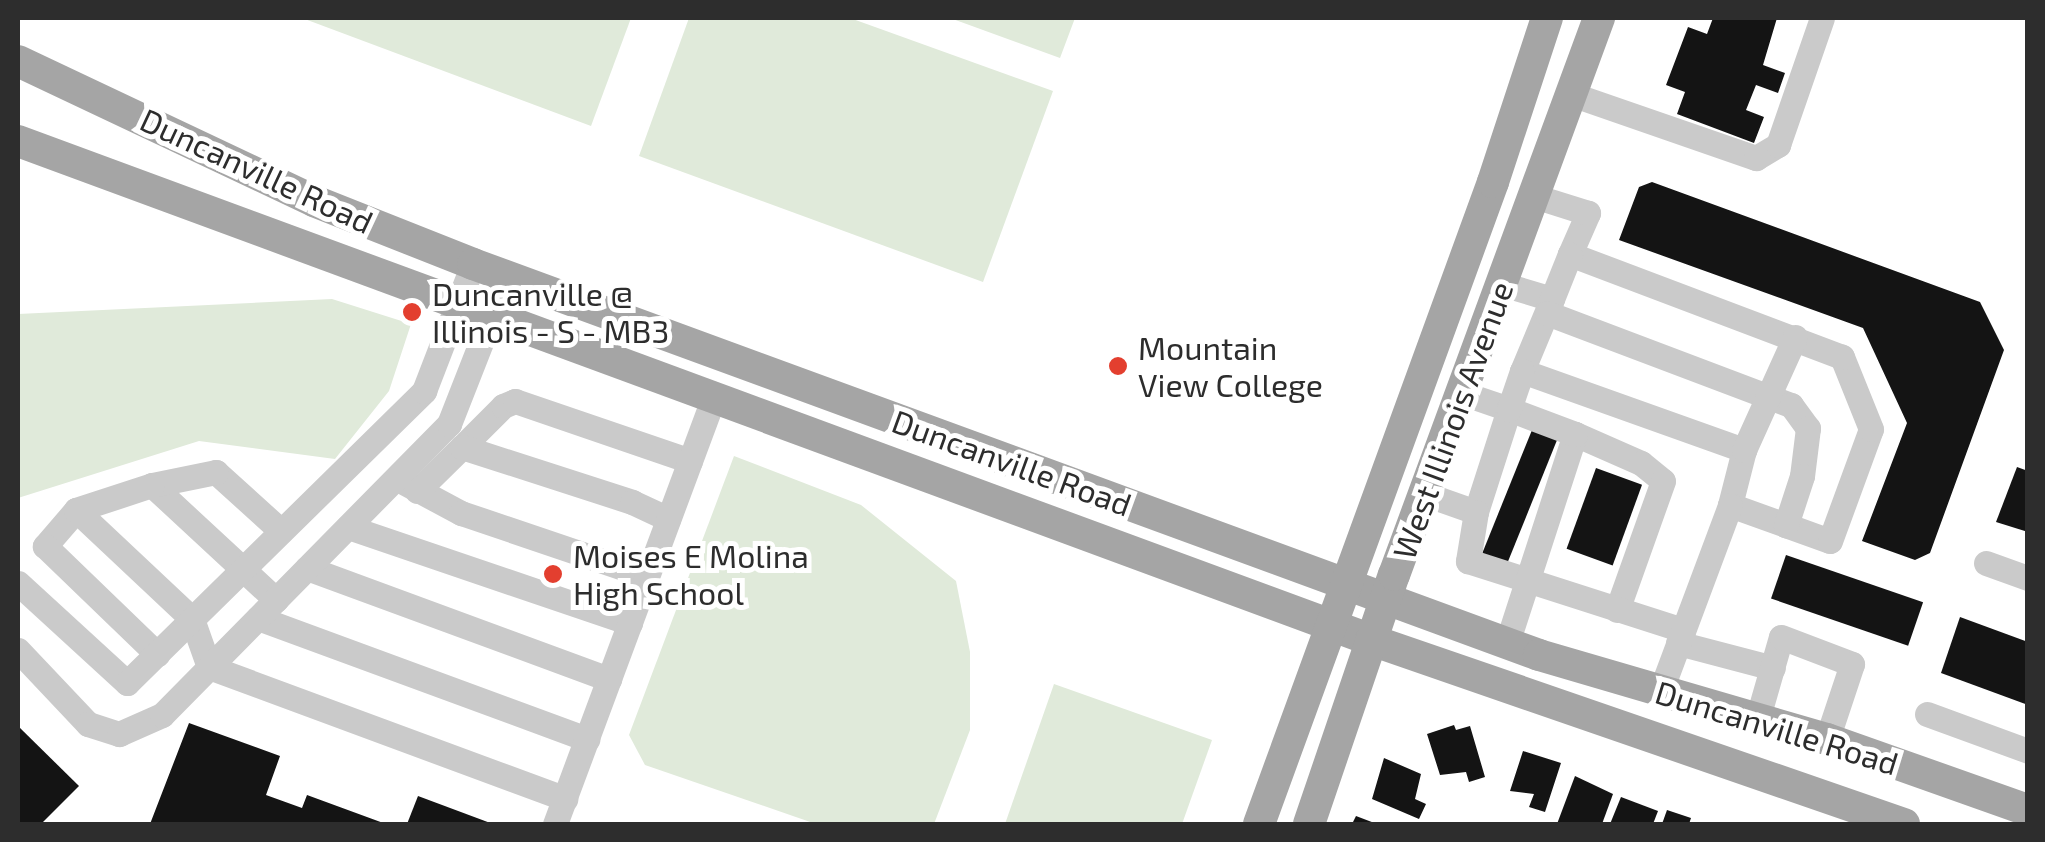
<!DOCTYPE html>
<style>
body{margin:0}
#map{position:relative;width:2045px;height:842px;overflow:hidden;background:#fff;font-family:"Exo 2",sans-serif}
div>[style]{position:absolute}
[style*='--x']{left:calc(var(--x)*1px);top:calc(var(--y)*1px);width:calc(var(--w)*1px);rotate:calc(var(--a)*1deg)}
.green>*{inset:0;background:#e0eada}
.building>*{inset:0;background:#141414;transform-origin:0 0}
.minor>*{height:25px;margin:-12.5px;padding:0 12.5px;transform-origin:12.5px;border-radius:12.5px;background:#cacaca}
.major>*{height:32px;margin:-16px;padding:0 16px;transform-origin:16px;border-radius:16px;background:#a5a5a5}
.dots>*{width:28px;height:28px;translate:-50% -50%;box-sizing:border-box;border:5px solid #fff;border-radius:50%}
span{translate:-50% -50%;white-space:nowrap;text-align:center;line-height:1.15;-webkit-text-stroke:10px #fff;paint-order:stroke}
.street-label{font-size:32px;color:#2d2d2d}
.poi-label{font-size:32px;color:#2d2d2d}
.left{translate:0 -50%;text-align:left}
.frame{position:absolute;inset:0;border:20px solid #2d2d2d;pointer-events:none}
</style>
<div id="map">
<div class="green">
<i style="clip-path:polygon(302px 18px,631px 18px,591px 126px)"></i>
<i style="clip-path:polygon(689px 18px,850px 18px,1053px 91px,983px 282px,639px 156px)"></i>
<i style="clip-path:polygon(950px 18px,1075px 18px,1060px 58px)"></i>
<i style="clip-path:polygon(332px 299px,411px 324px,389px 391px,335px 459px,199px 441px,18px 498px,18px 314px)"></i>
<i style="clip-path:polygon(734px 456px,861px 505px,956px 581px,970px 652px,970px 730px,934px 824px,816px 824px,645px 765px,629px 735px)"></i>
<i style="clip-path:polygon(1054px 684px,1212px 740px,1182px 824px,1005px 824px)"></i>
</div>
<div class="building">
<i style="clip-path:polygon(1713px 18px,1777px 18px,1763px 65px,1785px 73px,1778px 93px,1756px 85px,1746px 110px,1764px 117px,1754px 143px,1677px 114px,1685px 92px,1666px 85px,1688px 27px,1707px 34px)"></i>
<i style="clip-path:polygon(1652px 182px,1980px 302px,2004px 350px,1930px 553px,1915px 560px,1862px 541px,1907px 423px,1863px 328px,1619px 240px,1639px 187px)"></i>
<i style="left:1532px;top:430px;width:27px;height:135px;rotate:22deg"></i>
<i style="clip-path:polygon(2017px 467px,2028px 471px,2028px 532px,1996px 522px)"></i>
<i style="left:1596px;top:468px;width:49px;height:86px;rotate:20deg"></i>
<i style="left:1786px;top:555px;width:145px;height:46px;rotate:19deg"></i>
<i style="clip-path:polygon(1960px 617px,2028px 642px,2028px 705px,1941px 673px)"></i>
<i style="clip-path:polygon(189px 723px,280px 756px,266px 795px,302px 808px,307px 795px,386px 824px,150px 824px)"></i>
<i style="clip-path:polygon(1454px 725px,1456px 730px,1470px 726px,1485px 777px,1469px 782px,1466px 772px,1440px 775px,1427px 734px)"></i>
<i style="clip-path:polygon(18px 726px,79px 786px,41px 824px,18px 824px)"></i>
<i style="clip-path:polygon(1523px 751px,1561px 763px,1545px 812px,1529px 807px,1534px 794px,1510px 791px)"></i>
<i style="clip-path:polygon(1384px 758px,1421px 774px,1415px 799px,1426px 804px,1419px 819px,1372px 799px)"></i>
<i style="clip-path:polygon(1575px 776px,1613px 794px,1602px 824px,1557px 824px)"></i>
<i style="clip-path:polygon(418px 796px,493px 824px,407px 824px)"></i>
<i style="clip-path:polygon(1621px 797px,1658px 811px,1653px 824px,1610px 824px)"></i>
<i style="clip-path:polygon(1667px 810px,1691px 818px,1689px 824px,1662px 824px)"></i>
<i style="clip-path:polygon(1356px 816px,1377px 824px,1352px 824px)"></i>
</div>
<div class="minor">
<i style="--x:1571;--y:94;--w:196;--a:19.1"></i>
<i style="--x:1756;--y:158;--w:26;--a:-31"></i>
<i style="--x:1778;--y:145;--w:134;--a:-70.9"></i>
<i style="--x:1502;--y:284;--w:52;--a:16.7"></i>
<i style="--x:1552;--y:299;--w:78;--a:112.6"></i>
<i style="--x:1522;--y:371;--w:236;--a:19.6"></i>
<i style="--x:1744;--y:450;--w:57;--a:104.3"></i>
<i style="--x:1730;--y:505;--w:106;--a:19.8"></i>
<i style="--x:1830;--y:541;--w:119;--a:-69.9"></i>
<i style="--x:1871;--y:429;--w:78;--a:-111.9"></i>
<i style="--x:1842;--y:357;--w:291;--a:-159.3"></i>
<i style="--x:1570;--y:254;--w:45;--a:-66.3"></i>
<i style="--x:1588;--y:213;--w:57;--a:-162.5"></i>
<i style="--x:1552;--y:299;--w:48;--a:-68.2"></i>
<i style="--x:1547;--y:313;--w:261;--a:20.7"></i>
<i style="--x:1791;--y:405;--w:29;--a:54"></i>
<i style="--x:1808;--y:428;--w:48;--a:97.1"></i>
<i style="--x:1802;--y:476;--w:52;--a:108.1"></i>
<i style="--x:1462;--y:393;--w:50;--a:18.8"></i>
<i style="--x:1509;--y:409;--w:108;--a:107.8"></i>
<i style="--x:1575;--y:434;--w:72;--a:23.7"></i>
<i style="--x:1641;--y:463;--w:28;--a:39"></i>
<i style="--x:1663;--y:481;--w:137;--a:109.6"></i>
<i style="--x:462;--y:447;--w:58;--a:-45"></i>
<i style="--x:503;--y:406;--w:13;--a:-23"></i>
<i style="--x:515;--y:401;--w:185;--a:18.9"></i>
<i style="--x:1744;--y:450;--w:124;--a:-65.7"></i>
<i style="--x:405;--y:483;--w:64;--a:28.2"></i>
<i style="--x:461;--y:513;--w:196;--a:18.7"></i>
<i style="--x:152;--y:485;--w:169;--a:42.8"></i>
<i style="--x:417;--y:491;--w:63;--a:-44.4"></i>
<i style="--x:462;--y:447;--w:179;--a:17.9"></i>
<i style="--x:632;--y:502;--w:40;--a:25"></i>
<i style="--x:1425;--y:494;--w:54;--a:19.4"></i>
<i style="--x:1476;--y:512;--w:50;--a:99.3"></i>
<i style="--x:1468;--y:561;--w:226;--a:17.8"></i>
<i style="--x:76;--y:510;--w:48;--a:130.7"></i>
<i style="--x:45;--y:546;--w:156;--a:44"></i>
<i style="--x:348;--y:527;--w:298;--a:18.8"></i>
<i style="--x:281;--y:531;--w:88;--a:-137.8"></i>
<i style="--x:216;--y:472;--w:65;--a:168.5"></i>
<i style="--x:152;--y:485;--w:80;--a:161.8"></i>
<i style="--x:76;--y:510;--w:159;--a:43.2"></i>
<i style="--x:192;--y:619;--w:51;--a:70.5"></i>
<i style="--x:209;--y:667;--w:380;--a:20.3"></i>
<i style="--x:1986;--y:563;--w:45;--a:19.7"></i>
<i style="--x:307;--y:568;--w:322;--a:20.2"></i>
<i style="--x:18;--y:583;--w:148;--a:42.5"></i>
<i style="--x:127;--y:683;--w:417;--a:-44.5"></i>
<i style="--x:424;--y:391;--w:136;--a:-68.9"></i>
<i style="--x:258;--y:618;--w:351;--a:20.2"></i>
<i style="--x:1507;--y:643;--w:220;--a:-72"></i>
<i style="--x:1575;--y:434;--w:71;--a:-159.3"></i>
<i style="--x:1509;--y:409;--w:40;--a:-71.1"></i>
<i style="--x:1678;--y:643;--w:98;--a:14.7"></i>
<i style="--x:18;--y:650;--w:102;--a:46.6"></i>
<i style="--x:88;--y:724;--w:33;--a:18"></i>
<i style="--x:119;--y:734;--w:47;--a:-23.8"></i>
<i style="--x:162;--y:715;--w:409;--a:-45.4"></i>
<i style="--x:449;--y:424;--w:159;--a:-68.6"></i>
<i style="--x:1661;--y:690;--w:197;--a:-69.5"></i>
<i style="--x:1927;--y:714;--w:108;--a:20.1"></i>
<i style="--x:1758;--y:717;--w:83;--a:-74"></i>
<i style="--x:1781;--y:637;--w:76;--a:20.8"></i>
<i style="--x:1852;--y:664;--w:79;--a:108.4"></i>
<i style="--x:555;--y:824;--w:457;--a:-69.6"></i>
</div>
<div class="major">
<i style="--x:18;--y:61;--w:327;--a:25.3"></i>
<i style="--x:314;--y:201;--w:171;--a:21.6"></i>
<i style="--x:473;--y:264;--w:1135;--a:20.14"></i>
<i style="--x:1539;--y:655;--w:300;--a:16.3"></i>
<i style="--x:1827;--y:739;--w:213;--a:19.5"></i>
<i style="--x:18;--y:141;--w:1442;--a:20.24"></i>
<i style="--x:1371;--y:640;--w:564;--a:19.05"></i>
<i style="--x:1259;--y:824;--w:683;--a:-69.97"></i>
<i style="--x:1493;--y:182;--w:173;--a:-71.8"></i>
<i style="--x:1309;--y:824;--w:263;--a:-71.2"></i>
<i style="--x:1394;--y:575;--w:594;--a:-69.79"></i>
</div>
<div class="dots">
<i style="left:412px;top:312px;background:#e33f2f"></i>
<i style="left:1118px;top:366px;background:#e33f2f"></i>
<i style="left:553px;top:574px;background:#e33f2f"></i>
</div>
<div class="street-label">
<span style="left:257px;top:170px;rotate:25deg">Duncanville Road</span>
<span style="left:1452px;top:420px;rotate:-70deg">West Illinois Avenue</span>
<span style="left:1012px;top:462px;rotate:20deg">Duncanville Road</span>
<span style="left:1777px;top:727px;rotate:17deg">Duncanville Road</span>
</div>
<div class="poi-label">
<span class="left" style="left:432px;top:312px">Duncanville @<br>Illinois - S - MB3</span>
<span class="left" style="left:1138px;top:366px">Mountain<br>View College</span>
<span class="left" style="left:573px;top:574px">Moises E Molina<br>High School</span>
</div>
<div class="frame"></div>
</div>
